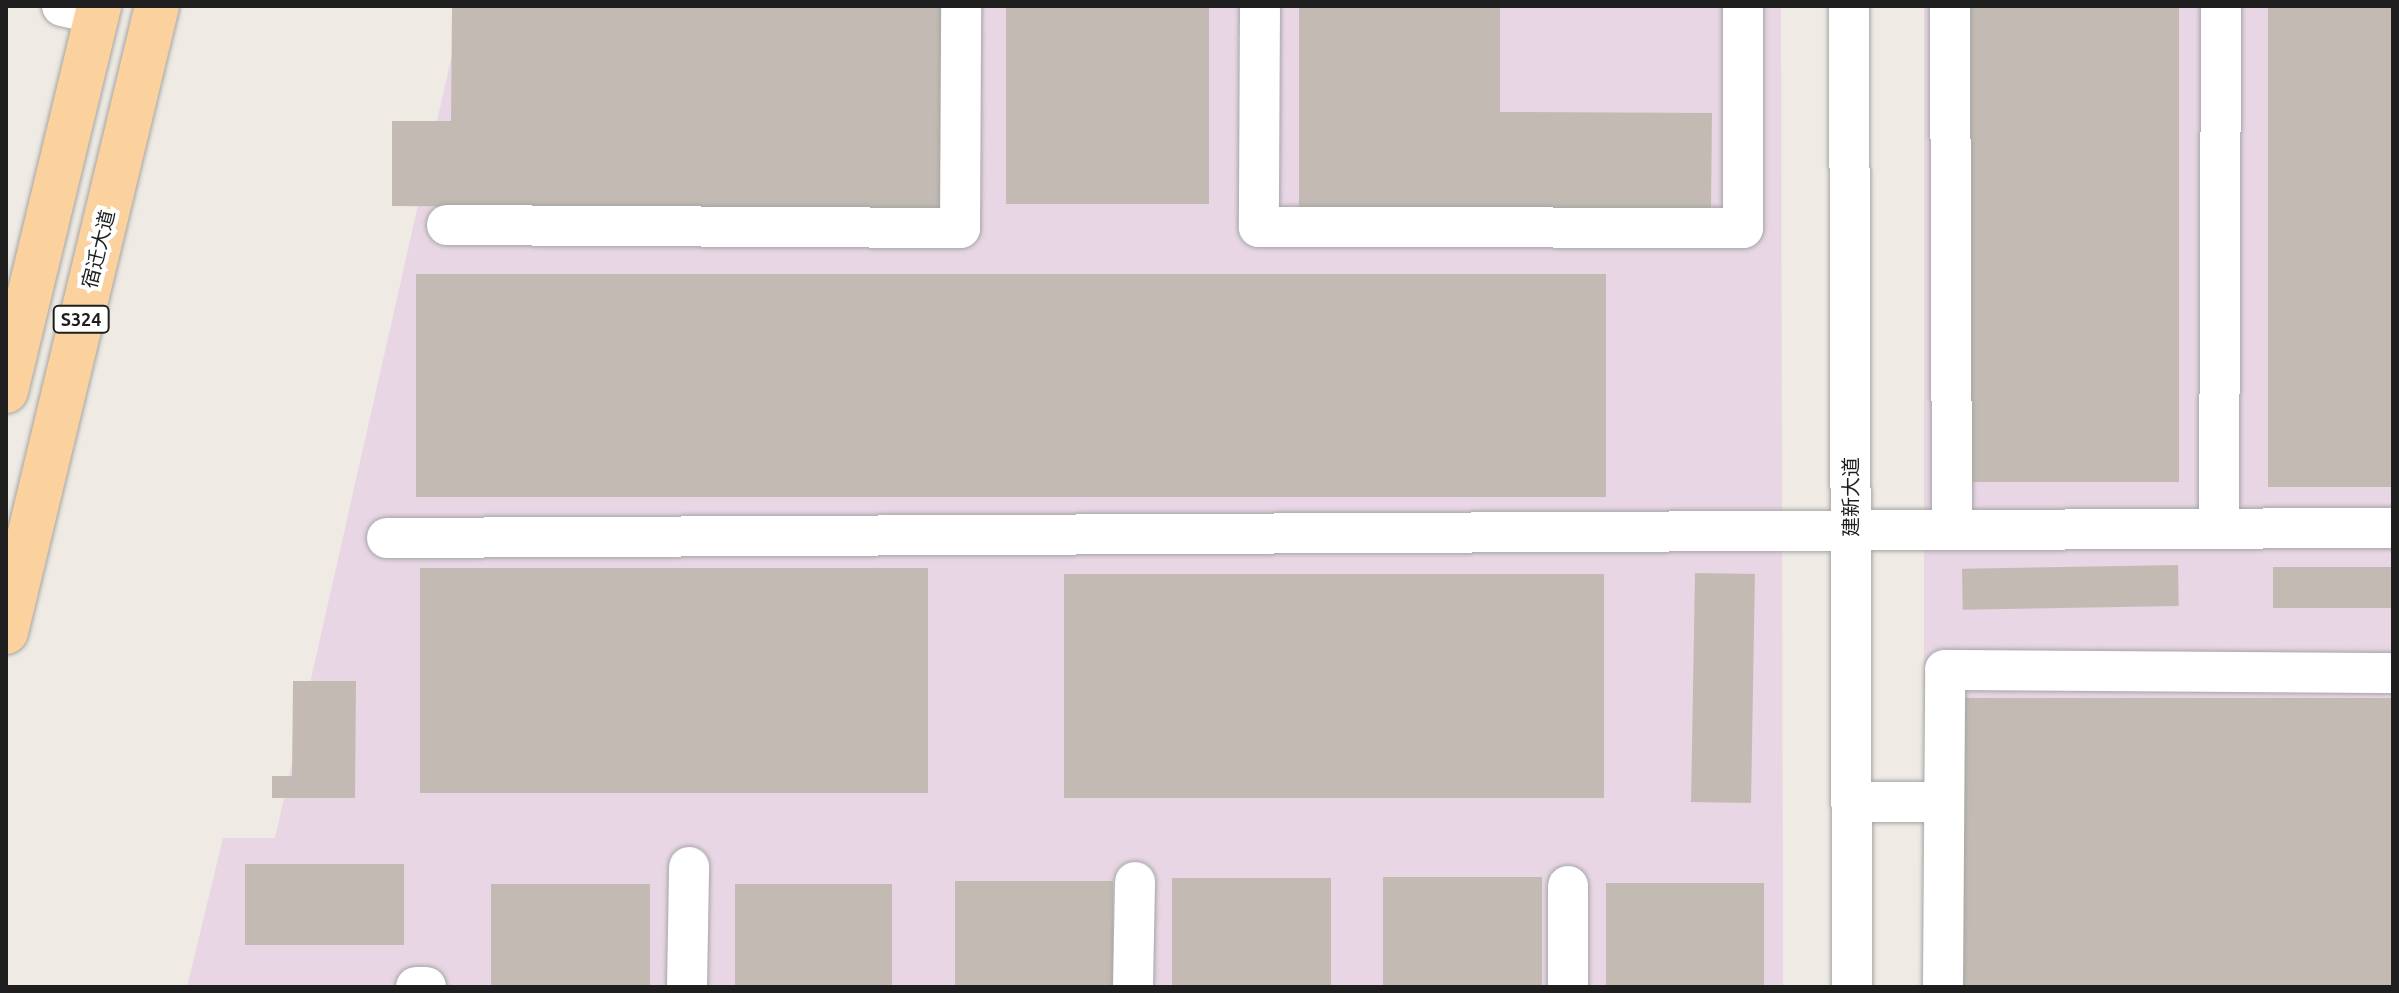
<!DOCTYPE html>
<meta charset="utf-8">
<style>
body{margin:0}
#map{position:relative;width:2399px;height:993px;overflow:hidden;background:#efebe4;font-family:Ubuntu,"Noto Sans SC",sans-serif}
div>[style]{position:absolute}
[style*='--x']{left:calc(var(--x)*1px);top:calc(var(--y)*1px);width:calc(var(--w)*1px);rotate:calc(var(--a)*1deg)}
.industrial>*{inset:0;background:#e8d6e5;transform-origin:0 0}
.building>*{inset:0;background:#c3bbb3;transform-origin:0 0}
.roads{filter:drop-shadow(0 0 2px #a5a5a5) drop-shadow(0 0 2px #a5a5a5)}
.minor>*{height:40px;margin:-20px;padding:0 20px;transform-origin:20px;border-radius:20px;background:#fff}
.major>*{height:44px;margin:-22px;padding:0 22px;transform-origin:22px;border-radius:22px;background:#fbd19d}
span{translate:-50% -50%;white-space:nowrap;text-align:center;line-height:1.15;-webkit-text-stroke:8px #fff;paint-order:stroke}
.shield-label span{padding:2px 6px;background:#fff;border:2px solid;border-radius:6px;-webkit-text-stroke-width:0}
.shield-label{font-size:18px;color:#1e1e1e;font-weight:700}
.street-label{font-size:20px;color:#1e1e1e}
.frame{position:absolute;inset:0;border:8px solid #1e1e1e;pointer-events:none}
</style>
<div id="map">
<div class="industrial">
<i style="clip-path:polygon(463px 6px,1781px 6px,1783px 987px,187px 987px,223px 838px,275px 838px)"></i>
<i style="left:1924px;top:6px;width:469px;height:981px"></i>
</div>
<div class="building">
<i style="clip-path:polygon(452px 6px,948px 6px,947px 209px,392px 206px,392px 121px,451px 121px)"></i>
<i style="left:1006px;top:6px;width:203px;height:198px"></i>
<i style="clip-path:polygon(1299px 6px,1500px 6px,1500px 112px,1712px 113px,1711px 209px,1299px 207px)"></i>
<i style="left:1960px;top:6px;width:219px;height:476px"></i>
<i style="left:2268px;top:6px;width:125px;height:481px"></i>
<i style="left:1606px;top:274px;width:223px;height:1190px;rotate:90deg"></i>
<i style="left:2178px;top:565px;width:41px;height:216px;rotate:89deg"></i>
<i style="left:2393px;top:567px;width:41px;height:120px;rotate:90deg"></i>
<i style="left:420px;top:568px;width:508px;height:225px"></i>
<i style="left:1695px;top:573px;width:60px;height:229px;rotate:1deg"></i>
<i style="left:1064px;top:574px;width:540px;height:224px"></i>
<i style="clip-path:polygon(293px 681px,356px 681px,355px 798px,272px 798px,272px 776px,292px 776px)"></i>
<i style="left:1955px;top:698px;width:438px;height:289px"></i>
<i style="left:245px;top:864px;width:159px;height:81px"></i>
<i style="left:1542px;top:877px;width:110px;height:159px;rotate:90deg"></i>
<i style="left:1172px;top:878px;width:159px;height:109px"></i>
<i style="left:955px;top:881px;width:158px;height:106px"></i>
<i style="left:1606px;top:883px;width:158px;height:104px"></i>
<i style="left:491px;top:884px;width:159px;height:103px"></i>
<i style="left:735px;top:884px;width:157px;height:103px"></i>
</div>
<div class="roads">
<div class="minor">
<i style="--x:62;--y:6;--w:36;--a:13"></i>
<i style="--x:1260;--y:6;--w:221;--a:90.3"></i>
<i style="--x:1259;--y:227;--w:484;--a:0.1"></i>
<i style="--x:1743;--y:228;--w:222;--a:-90"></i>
<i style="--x:1849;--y:6;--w:981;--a:89.82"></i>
<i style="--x:1950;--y:6;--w:522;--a:89.78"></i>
<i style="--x:447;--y:225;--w:513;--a:0.34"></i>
<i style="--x:960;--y:228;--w:222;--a:-89.7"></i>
<i style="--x:2219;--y:528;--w:522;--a:-89.78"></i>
<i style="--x:387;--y:538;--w:2006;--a:-0.29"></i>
<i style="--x:1851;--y:802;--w:93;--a:0"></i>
<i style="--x:416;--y:987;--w:10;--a:0"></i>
<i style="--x:687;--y:987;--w:120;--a:-89"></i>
<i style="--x:1133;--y:987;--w:105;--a:-88.9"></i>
<i style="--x:1568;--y:987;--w:101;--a:-90"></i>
<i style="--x:1943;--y:987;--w:317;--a:-89.6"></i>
<i style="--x:1945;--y:670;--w:448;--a:0.4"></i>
</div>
<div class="major">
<i style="--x:6;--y:391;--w:396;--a:-76.4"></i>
<i style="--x:6;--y:632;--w:644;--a:-76.44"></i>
</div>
</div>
<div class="shield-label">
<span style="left:81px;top:319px">S324</span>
</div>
<div class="street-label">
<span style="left:98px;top:249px;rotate:-76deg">宿迁大道</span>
<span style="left:1850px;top:497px;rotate:-90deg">建新大道</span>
</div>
<div class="frame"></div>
</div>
